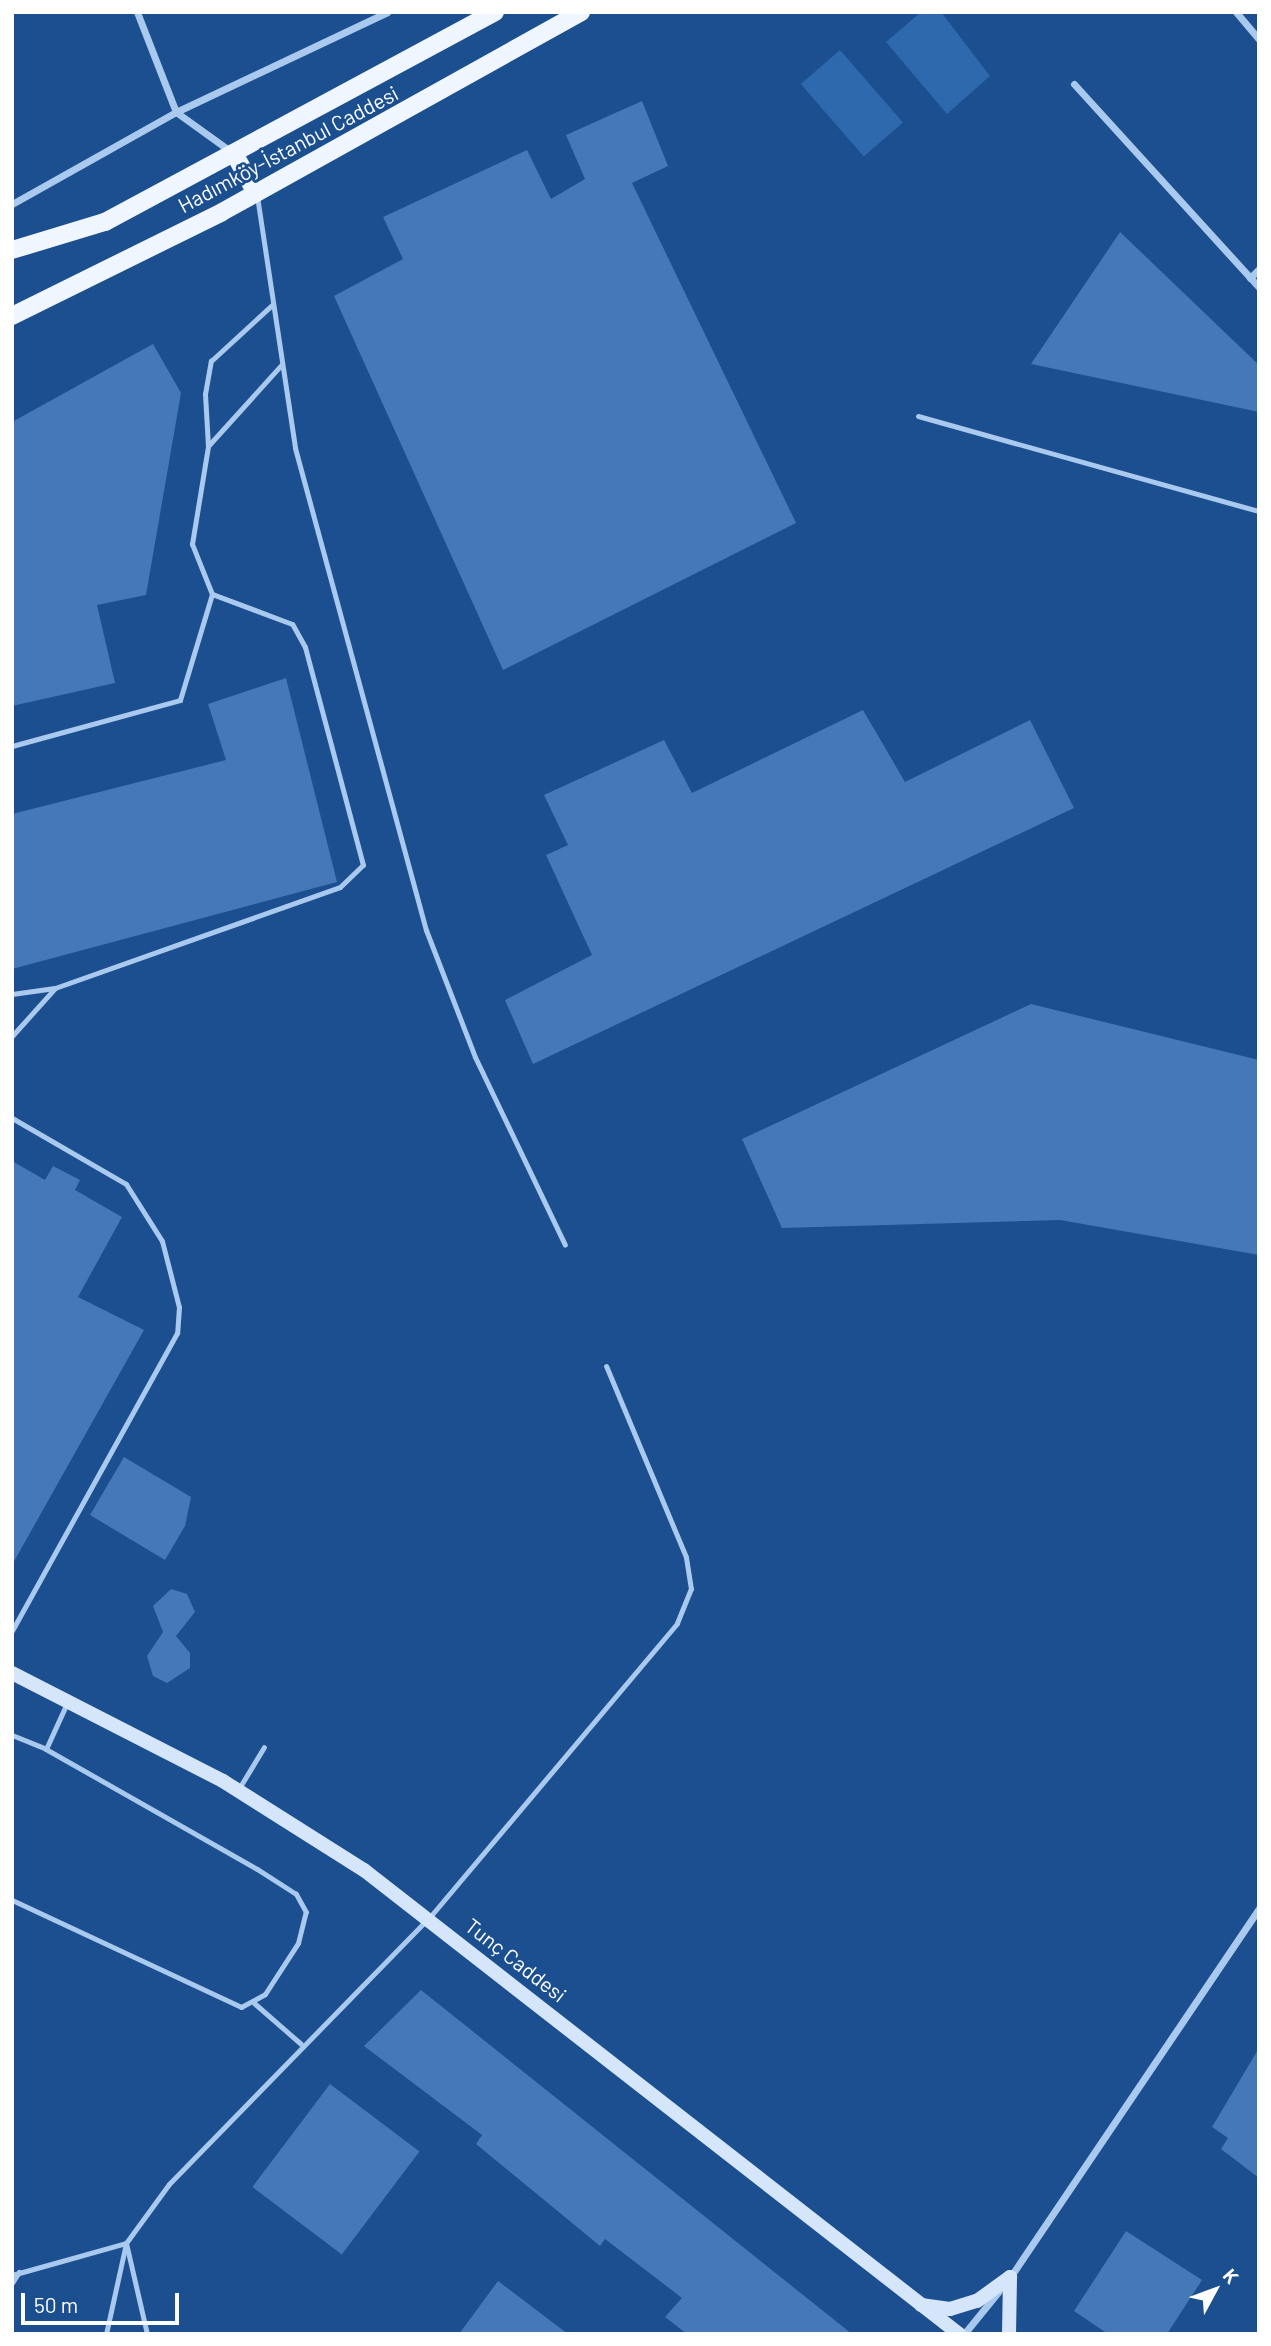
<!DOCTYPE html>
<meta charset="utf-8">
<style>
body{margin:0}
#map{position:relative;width:1271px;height:2346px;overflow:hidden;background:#1b4f8f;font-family:Barlow,sans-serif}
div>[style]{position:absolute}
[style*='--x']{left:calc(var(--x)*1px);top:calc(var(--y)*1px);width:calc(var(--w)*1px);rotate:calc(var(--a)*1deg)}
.green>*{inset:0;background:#2e69ad;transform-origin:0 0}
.building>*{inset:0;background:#4478b7;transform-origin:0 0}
.service>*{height:5px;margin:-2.5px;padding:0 2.5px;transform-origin:2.5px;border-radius:2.5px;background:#a9c9ee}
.minor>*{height:7px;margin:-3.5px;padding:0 3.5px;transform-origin:3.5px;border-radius:3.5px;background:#a9c9ee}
.secondary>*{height:14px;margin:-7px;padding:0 7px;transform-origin:7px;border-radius:7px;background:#d6e6fa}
.primary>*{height:18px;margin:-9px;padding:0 9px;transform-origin:9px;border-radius:9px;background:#f0f6ff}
span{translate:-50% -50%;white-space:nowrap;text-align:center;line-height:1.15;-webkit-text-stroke:6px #1b4f8f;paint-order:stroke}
.street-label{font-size:21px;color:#fff}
.frame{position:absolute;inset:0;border:14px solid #fff;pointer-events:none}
.north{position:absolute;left:1180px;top:2255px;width:70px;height:70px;-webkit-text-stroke:5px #1b4f8f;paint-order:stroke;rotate:49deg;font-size:19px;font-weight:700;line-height:28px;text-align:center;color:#fff}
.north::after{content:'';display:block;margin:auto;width:24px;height:32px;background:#fff;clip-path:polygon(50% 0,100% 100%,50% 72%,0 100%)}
.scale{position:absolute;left:21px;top:2293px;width:158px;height:32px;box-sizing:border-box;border:4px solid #fff;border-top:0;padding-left:9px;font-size:21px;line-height:24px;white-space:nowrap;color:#fff;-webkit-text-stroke:5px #1b4f8f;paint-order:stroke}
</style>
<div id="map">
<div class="green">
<i style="clip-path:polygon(921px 12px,941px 12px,990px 76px,947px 114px,886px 42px)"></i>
<i style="left:840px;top:50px;width:96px;height:52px;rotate:49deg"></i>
</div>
<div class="building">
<i style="clip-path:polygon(642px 101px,668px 166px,632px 183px,796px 523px,503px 670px,334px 296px,403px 259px,383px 217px,527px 150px,551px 199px,585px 179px,566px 135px)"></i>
<i style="clip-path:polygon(1120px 232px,1259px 365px,1259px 412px,1031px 364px)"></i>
<i style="clip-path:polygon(153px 344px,181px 393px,146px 595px,97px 605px,115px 683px,12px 706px,12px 422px)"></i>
<i style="clip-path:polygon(286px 678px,337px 882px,12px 969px,12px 814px,226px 760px,208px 704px)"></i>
<i style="clip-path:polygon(863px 710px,905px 782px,1030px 720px,1074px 808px,533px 1064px,505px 1000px,592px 955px,546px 855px,568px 845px,544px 795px,664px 740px,692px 793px)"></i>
<i style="clip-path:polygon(1031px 1004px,1259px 1060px,1259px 1255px,1060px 1220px,782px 1228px,742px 1139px)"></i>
<i style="clip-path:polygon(12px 1161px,45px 1180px,53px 1166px,80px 1180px,75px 1190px,122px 1217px,78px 1297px,144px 1330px,12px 1565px)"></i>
<i style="clip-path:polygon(124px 1457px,191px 1497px,185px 1526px,165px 1560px,90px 1515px)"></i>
<i style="clip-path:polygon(171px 1589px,187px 1594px,195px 1612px,176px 1636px,190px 1653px,190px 1668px,167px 1683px,153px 1676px,147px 1656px,163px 1632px,153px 1606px)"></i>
<i style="clip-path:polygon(421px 1990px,852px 2334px,687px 2334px,665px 2317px,682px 2298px,605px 2239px,600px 2246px,476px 2144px,482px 2135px,364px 2046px)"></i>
<i style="clip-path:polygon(1259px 2048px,1259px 2178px,1221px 2149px,1228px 2138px,1212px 2127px)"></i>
<i style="left:330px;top:2084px;width:112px;height:129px;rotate:37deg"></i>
<i style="clip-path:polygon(1126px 2231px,1202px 2280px,1167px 2334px,1108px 2334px,1074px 2311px)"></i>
<i style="clip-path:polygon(498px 2281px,568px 2334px,459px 2334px)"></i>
</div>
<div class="service">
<i style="--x:257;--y:196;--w:255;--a:81.4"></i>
<i style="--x:295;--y:448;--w:499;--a:74.8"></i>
<i style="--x:426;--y:930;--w:136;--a:68.9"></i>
<i style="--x:475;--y:1057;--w:208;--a:64.4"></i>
<i style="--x:918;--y:416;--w:354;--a:15.6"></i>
<i style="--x:208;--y:446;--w:110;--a:-47.9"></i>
<i style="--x:12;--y:746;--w:174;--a:-15.3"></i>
<i style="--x:180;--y:700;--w:111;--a:-73.2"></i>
<i style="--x:212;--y:594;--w:54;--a:-111.8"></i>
<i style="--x:192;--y:544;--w:99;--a:-80.7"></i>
<i style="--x:208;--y:446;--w:52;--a:-93.3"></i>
<i style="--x:205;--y:394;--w:34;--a:-80"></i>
<i style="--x:211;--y:361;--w:83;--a:-42.6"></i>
<i style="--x:12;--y:994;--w:43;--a:-7.9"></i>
<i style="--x:55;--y:988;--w:302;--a:-19.5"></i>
<i style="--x:340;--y:887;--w:32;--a:-44"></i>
<i style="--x:363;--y:865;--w:226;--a:-104.9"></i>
<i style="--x:305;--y:647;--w:26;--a:-119"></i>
<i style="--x:292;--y:624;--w:85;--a:-159.4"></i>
<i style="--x:12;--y:1036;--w:64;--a:-48.1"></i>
<i style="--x:12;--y:1118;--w:132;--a:30.1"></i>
<i style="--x:126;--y:1184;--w:67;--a:57.7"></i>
<i style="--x:162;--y:1241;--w:68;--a:75.6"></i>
<i style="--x:179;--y:1307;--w:26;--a:94"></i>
<i style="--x:177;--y:1333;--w:341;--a:119"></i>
<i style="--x:12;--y:1735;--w:37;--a:22"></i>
<i style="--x:46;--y:1749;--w:51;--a:-65.5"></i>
<i style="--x:238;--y:1790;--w:50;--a:-58.8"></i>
<i style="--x:12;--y:1900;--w:253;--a:25"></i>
<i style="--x:241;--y:2007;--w:27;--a:-28"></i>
<i style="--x:265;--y:1994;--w:61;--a:-57.1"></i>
<i style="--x:298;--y:1943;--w:32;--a:-76"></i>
<i style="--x:306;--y:1912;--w:21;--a:-119"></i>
<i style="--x:296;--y:1894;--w:46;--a:-147.3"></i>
<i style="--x:257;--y:1869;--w:243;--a:-150.4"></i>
<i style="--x:254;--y:2003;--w:62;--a:41.1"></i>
<i style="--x:12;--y:2275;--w:118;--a:-15.7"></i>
<i style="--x:126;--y:2243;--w:93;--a:77"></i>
<i style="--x:12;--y:2283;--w:13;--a:-58"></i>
<i style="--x:106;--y:2334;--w:93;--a:-77.6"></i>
<i style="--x:126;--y:2243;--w:73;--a:-53.9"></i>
<i style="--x:169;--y:2184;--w:372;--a:-45.7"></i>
<i style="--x:429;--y:1918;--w:385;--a:-49.9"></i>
<i style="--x:677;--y:1623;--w:37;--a:-68"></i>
<i style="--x:691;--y:1589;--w:32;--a:-99"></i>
<i style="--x:686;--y:1557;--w:207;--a:-112.7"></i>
</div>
<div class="minor">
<i style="--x:137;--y:12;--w:107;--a:68.7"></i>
<i style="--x:176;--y:112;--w:67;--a:35.8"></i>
<i style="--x:1236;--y:12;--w:35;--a:50"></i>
<i style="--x:1074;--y:84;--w:275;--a:47.7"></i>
<i style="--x:12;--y:204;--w:188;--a:-29.3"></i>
<i style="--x:176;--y:112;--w:234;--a:-25.3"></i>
<i style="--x:1250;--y:278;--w:13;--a:-45"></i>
<i style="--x:1009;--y:2279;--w:447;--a:-56"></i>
<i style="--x:964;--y:2334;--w:55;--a:-50.9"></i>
</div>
<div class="secondary">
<i style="--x:12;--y:1673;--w:237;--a:27.1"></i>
<i style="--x:223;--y:1781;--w:167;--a:32.3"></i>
<i style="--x:364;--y:1870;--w:755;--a:37.95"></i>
<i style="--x:921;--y:2305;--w:29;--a:8"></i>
<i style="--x:950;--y:2309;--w:28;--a:-17"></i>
<i style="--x:977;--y:2301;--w:41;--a:-36"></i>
<i style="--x:1010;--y:2277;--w:57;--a:91"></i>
</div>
<div class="primary">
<i style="--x:235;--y:155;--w:43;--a:61.1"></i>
<i style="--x:12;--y:250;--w:97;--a:-16.8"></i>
<i style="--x:105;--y:222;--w:443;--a:-28.3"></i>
<i style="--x:12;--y:316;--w:234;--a:-26.3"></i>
<i style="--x:222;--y:212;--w:411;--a:-29.1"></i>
</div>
<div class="street-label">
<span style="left:288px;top:149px;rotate:-28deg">Hadımköy-İstanbul Caddesi</span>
<span style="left:516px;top:1960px;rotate:38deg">Tunç Caddesi</span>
</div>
<div class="frame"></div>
<div class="north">K</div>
<div class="scale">50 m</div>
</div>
